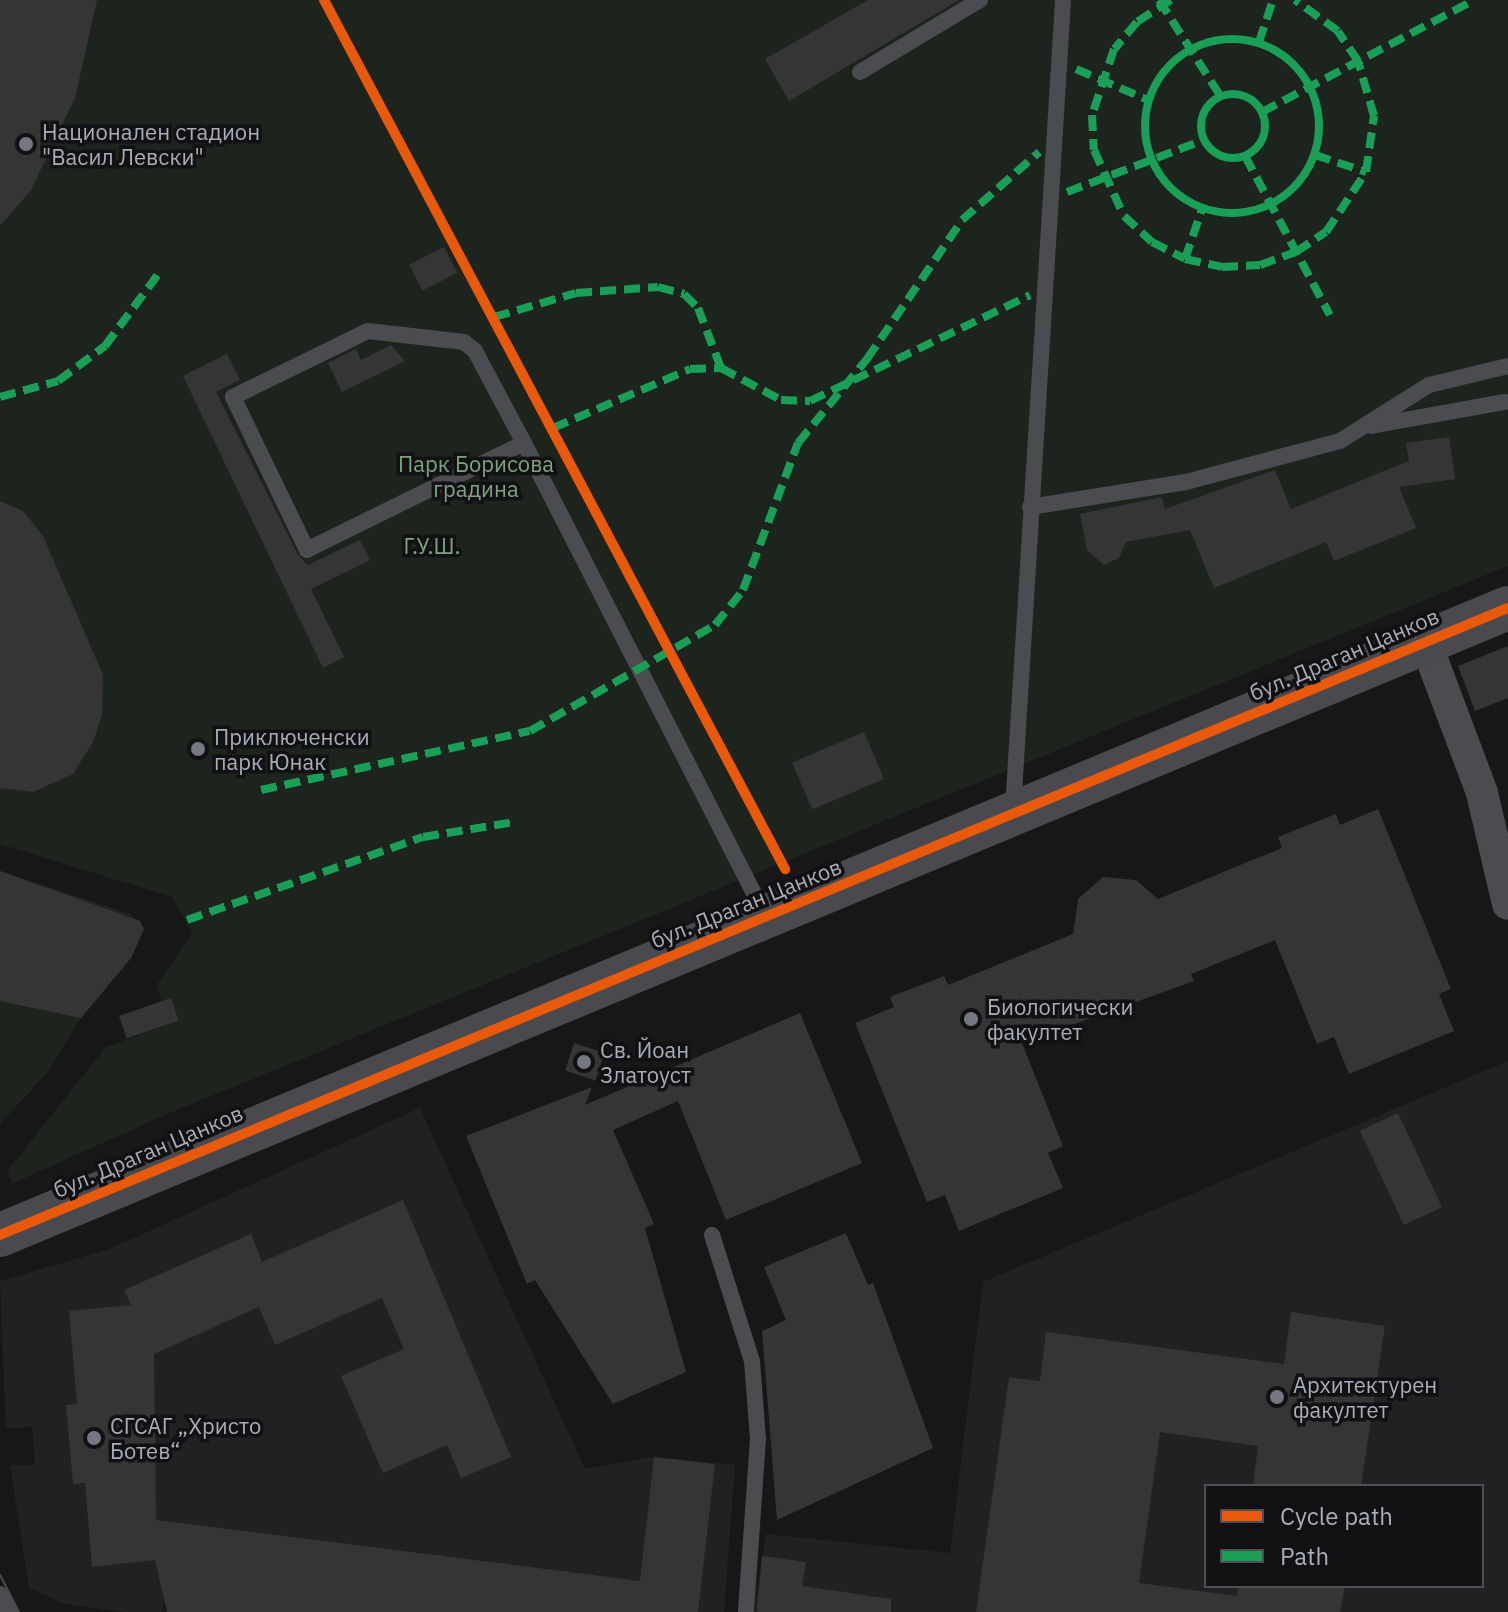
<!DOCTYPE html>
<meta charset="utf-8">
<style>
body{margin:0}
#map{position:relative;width:1508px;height:1612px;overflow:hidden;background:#171717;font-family:"IBM Plex Sans",sans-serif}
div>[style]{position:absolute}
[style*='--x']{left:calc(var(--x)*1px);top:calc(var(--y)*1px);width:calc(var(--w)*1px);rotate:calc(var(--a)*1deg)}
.built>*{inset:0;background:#212123}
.green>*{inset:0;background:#1d241e}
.building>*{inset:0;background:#353536;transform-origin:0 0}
.lane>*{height:16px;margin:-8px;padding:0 8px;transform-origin:8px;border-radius:8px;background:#4b4c50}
.street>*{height:32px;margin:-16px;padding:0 16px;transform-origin:16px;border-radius:16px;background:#4b4c50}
.secondary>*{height:44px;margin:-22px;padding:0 22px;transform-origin:22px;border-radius:22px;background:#4a4a4e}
.tram>*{height:2px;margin:-1px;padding:0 1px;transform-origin:1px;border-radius:1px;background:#4b4c4f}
.quiet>*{height:8px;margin-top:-4px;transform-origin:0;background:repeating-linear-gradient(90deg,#1a9f57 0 16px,transparent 0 24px)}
.quiet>.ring{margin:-4px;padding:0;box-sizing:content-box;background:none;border:8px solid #1a9f57;border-radius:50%}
.cycleway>*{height:10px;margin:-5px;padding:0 5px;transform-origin:5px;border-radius:5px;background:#e8590c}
.dots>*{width:22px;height:22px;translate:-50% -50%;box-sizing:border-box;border:4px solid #111113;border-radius:50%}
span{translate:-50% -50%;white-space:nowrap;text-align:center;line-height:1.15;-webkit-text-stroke:7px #111113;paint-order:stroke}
.poi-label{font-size:22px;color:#a8adb8}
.left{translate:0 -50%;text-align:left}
.park-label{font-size:22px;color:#7fa381}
.street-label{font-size:22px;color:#a8adb8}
.legend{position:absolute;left:1204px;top:1484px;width:280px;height:104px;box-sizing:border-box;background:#111113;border:2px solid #4d4f55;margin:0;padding:10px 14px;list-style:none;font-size:24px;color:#a8adb8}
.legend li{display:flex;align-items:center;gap:16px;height:40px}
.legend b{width:40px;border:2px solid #4d4f55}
</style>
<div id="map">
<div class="built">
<i style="clip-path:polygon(evenodd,1508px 1061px,1508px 1612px,754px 1612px,766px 1534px,950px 1553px,983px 1282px,1508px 1061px,1206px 1486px,1482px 1486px,1482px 1586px,1206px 1586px,1206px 1486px)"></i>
<i style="clip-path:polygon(420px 1108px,585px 1469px,654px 1457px,735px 1465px,724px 1612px,257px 1612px,164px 1599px,162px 1612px,125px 1612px,65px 1604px,29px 1588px,10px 1465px,35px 1465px,34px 1447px,32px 1427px,6px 1429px,0 1281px,110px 1249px)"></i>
</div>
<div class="green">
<i style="clip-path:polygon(0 0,1508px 0,1508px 566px,167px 1114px,11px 1184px,8px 1170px,106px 1047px,179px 1021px,171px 998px,162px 1001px,157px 985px,192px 933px,172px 897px,0 844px)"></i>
<i style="clip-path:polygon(0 871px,131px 914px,144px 929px,131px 958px,81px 1018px,47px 1073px,0 1124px)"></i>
</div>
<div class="building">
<i style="clip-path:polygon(0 0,97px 0,75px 98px,31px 190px,0 226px)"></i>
<i style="clip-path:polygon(868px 0,959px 0,789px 101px,765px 59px)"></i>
<i style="left:444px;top:247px;width:29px;height:39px;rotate:63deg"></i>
<i style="clip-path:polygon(391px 345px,405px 361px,342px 392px,328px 363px,356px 349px,361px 360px)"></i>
<i style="clip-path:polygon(227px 354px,240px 380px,216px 392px,298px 555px,308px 565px,360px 540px,370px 560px,311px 589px,344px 657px,323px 668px,183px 376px)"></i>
<i style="clip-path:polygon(1449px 437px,1455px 479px,1399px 487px,1416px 528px,1334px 561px,1326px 542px,1214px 588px,1190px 530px,1126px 542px,1119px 558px,1104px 565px,1087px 550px,1080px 514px,1162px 497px,1165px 509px,1275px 470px,1291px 509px,1409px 461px,1406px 443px)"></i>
<i style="clip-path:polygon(0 501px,23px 511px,43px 536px,103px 675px,102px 715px,93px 742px,73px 774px,33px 792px,0 788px)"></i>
<i style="clip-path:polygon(1508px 646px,1508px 698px,1475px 711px,1458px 666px)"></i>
<i style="left:864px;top:732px;width:51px;height:78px;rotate:67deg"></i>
<i style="clip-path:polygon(1378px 809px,1451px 989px,1439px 994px,1454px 1031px,1349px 1074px,1334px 1037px,1317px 1044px,1275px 940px,1191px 974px,1194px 981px,1022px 1043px,1063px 1146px,1048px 1153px,1063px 1188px,959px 1231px,945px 1195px,927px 1202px,855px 1023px,894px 1007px,890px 997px,944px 976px,948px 985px,1073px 934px,1078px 899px,1103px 877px,1136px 880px,1158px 899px,1282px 848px,1278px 837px,1336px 814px,1340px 825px)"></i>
<i style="clip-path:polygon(0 871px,140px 921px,144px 929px,131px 958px,81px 1018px,0 1001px)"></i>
<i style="left:171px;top:998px;width:24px;height:55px;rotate:71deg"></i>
<i style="clip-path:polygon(800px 1013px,862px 1163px,726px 1220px,678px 1101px,613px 1130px,654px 1224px,645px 1228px,686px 1372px,613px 1404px,535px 1280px,527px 1284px,466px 1136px,592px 1087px,585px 1105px)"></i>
<i style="left:574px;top:1043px;width:32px;height:29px;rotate:18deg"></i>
<i style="left:1398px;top:1113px;width:104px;height:42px;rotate:65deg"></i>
<i style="clip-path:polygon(403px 1200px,511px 1457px,461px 1478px,447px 1445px,383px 1473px,341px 1376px,404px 1349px,382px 1298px,275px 1345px,259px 1307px,154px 1354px,156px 1520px,640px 1581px,654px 1457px,715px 1464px,698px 1612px,167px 1612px,155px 1560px,92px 1567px,85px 1483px,73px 1484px,66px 1405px,77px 1404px,69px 1311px,131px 1305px,124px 1290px,251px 1234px,262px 1262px)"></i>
<i style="clip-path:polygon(846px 1233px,868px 1285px,873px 1283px,933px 1448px,777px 1520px,762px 1331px,786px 1320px,764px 1267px)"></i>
<i style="clip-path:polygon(1291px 1312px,1385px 1326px,1361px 1486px,1253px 1486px,1258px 1446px,1160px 1432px,1139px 1583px,1237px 1596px,1238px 1586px,1345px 1586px,1340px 1612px,976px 1612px,1009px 1377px,1040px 1381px,1046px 1332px,1284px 1364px)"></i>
<i style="clip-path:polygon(762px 1556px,806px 1562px,802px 1586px,891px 1599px,891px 1612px,757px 1612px)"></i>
</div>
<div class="lane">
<i style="--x:860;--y:72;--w:140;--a:-31"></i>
<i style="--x:368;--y:331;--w:97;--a:6.5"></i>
<i style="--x:464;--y:342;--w:14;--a:39"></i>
<i style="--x:475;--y:351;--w:104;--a:62"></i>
<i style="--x:524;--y:443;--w:242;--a:153.8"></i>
<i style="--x:307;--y:550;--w:170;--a:-115.8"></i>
<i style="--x:233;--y:397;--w:150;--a:-26.1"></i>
<i style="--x:1371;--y:426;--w:136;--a:-10.2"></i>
<i style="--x:524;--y:443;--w:530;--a:62.95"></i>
<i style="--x:1030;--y:507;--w:158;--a:-9.1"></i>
<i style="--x:1186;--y:482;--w:159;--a:-14.9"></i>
<i style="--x:1340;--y:441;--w:105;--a:-32.2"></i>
<i style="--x:1429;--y:385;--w:81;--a:-13.5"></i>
<i style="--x:1013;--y:809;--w:811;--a:-86.46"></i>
<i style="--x:712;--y:1235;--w:132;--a:72.4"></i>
<i style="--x:752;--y:1361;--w:78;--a:85.6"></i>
<i style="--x:758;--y:1439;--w:173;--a:94"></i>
<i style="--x:0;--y:1594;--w:21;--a:59"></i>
</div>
<div class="street">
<i style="--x:1425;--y:641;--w:162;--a:69.4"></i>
<i style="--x:1482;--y:793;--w:114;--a:76.8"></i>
</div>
<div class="secondary">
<i style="--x:0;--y:1235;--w:1633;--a:-22.58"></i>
</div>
<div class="tram">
<i style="--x:0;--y:1575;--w:42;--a:62.8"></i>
<i style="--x:0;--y:1609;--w:3;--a:72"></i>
</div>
<div class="quiet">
<i style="--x:1159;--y:0;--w:115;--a:57.4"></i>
<i style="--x:1171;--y:0;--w:40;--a:147.1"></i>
<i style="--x:1137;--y:22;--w:35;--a:130"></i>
<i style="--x:1114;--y:49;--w:70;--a:108.4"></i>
<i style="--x:1092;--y:115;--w:35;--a:87"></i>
<i style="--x:1094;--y:150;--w:72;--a:65.6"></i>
<i style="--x:1124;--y:216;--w:38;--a:43"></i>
<i style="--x:1152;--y:242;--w:37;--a:27"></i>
<i style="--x:1185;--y:259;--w:38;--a:12"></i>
<i style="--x:1222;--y:267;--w:38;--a:-3"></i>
<i style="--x:1260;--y:265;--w:38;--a:-20"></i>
<i style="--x:1296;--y:252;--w:36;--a:-34"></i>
<i style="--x:1326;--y:232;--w:72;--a:-56.3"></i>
<i style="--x:1366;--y:172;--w:57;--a:-81.9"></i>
<i style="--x:1374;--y:116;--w:57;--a:-106.2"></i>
<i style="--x:1358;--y:61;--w:36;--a:-124"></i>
<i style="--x:1338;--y:31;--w:53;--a:-144.2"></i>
<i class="ring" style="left:1145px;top:39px;width:166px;height:166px"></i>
<i style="--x:1259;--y:42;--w:44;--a:-71.6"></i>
<i style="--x:1076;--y:69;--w:78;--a:23.3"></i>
<i class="ring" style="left:1201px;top:94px;width:56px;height:56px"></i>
<i style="--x:1262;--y:112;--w:240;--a:-27.8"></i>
<i style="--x:1315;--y:155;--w:54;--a:18.4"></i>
<i style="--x:1245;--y:156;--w:180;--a:61.9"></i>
<i style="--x:1067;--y:192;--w:147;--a:-20.8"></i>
<i style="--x:1185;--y:259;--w:53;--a:-71.2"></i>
<i style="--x:494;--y:317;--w:85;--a:-16.3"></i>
<i style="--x:576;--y:293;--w:82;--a:-4.2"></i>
<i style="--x:658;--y:287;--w:27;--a:15"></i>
<i style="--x:684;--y:294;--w:20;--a:45"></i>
<i style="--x:698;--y:308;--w:64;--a:69"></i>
<i style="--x:0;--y:397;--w:60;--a:-15.4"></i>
<i style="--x:58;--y:381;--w:59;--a:-36.7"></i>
<i style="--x:105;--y:346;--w:91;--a:-53.5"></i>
<i style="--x:553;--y:428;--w:149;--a:-23.3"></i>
<i style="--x:690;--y:369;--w:31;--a:-2"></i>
<i style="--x:721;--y:368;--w:68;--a:28.1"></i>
<i style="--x:781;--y:400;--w:29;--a:2"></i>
<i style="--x:810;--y:401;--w:244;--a:-25.7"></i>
<i style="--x:261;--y:790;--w:275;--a:-12.4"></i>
<i style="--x:530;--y:731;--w:213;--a:-29.8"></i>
<i style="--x:715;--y:625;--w:45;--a:-51.3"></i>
<i style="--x:743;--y:590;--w:157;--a:-69.5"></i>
<i style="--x:798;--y:443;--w:109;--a:-50.6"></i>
<i style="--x:867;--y:359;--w:168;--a:-55.6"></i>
<i style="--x:962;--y:220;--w:103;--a:-41.4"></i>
<i style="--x:187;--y:920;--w:250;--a:-19.4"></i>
<i style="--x:423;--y:837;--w:93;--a:-9.3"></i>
</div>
<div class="cycleway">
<i style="--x:324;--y:0;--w:984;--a:62.05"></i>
<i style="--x:0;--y:1235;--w:1633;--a:-22.58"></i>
</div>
<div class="dots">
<i style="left:26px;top:144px;background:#757880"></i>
<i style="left:198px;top:749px;background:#757880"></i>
<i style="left:971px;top:1019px;background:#757880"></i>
<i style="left:584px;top:1062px;background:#757880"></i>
<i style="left:1277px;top:1397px;background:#757880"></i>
<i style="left:94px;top:1438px;background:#757880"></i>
</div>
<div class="poi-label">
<span class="left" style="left:42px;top:144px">Национален стадион<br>"Васил Левски"</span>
<span class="left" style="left:214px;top:749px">Приключенски<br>парк Юнак</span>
<span class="left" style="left:987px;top:1019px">Биологически<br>факултет</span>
<span class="left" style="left:600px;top:1062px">Св. Йоан<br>Златоуст</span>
<span class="left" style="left:1293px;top:1397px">Архитектурен<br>факултет</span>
<span class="left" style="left:110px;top:1438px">СГСАГ „Христо<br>Ботев“</span>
</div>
<div class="park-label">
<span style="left:476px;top:476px">Парк Борисова<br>градина</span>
<span style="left:432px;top:546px">Г.У.Ш.</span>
</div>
<div class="street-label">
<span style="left:1344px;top:654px;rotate:-23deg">бул. Драган Цанков</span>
<span style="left:746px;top:903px;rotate:-22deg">бул. Драган Цанков</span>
<span style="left:148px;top:1151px;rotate:-23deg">бул. Драган Цанков</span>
</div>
<ul class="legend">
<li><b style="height:10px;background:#e8590c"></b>Cycle path</li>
<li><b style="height:10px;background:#1a9f57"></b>Path</li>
</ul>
</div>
